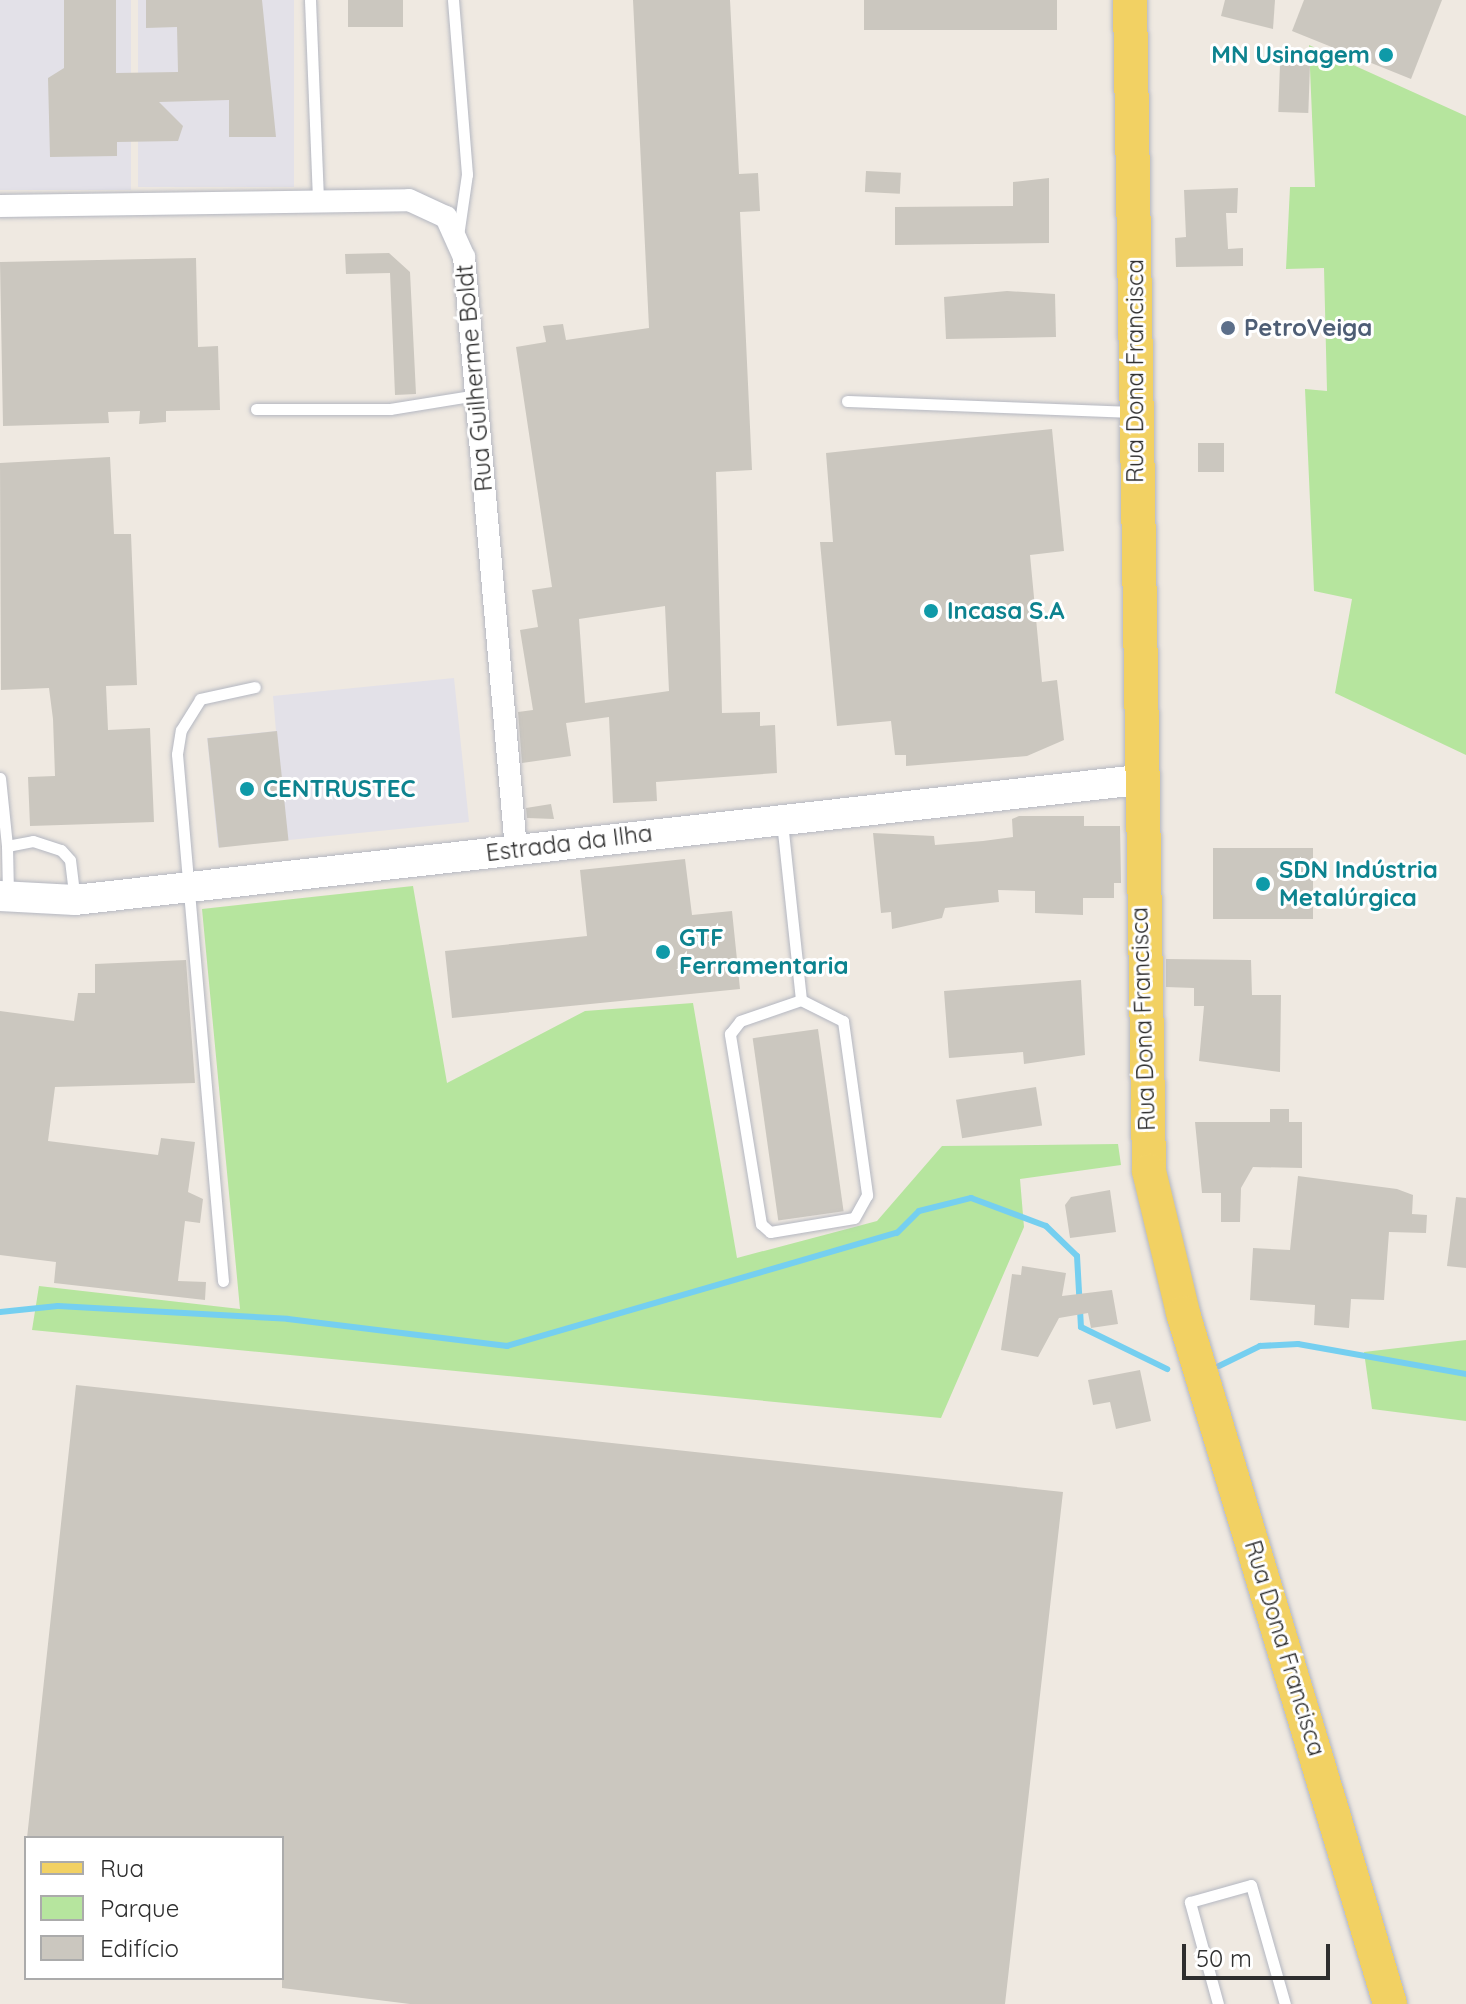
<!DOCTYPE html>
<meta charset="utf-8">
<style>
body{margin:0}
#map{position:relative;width:1466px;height:2004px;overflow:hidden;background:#efe9e1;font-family:Quicksand,sans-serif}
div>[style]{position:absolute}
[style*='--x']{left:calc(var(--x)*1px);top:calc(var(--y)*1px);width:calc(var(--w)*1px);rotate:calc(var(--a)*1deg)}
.industrial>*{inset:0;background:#e3e1e8;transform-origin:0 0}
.green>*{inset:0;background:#b6e59e}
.stream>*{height:6px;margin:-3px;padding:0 3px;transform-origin:3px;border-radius:3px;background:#75cff0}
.building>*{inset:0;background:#cbc7bf;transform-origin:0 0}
.roads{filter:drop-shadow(0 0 2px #b4b7c1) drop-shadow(0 0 2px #b4b7c1)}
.lane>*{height:11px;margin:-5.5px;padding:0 5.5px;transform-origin:5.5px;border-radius:5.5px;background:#fff}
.street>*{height:22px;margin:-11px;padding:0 11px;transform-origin:11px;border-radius:11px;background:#fff}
.secondary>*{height:30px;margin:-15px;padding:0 15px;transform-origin:15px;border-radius:15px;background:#fff}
.primary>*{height:34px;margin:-17px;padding:0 17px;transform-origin:17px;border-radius:17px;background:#f2d163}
.dots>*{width:22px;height:22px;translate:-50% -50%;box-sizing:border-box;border:4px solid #fff;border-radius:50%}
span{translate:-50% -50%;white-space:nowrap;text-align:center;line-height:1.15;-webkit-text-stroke:6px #fff;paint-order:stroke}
.culture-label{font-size:24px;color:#0d838f;font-weight:700}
.right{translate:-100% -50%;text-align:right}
.left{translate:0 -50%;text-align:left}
.service-label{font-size:24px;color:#4e5e75;font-weight:700}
.street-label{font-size:24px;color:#2e2e2e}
.legend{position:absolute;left:24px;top:1836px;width:260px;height:144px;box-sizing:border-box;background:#fff;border:2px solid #ababab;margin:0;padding:10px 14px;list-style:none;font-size:24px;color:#2e2e2e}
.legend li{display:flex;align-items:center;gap:16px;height:40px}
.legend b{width:40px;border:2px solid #ababab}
.scale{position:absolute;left:1182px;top:1944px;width:148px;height:36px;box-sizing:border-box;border:4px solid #2e2e2e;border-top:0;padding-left:10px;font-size:24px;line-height:28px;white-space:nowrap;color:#2e2e2e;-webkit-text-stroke:6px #fff;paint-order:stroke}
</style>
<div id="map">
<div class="industrial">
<i style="left:0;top:0;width:131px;height:190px"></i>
<i style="left:138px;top:0;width:156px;height:187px"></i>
<i style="clip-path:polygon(454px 678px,469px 822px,218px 847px,207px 738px,276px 731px,273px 696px)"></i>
</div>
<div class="green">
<i style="clip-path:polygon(1309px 45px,1466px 116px,1466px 755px,1335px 693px,1352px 599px,1314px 591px,1305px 389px,1327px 391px,1324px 268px,1286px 269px,1290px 187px,1315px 187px)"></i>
<i style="clip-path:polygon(413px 886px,447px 1083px,585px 1011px,693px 1003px,737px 1258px,877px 1221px,942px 1146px,1118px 1144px,1121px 1165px,1020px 1179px,1024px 1227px,941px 1418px,32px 1330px,39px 1286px,240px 1309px,202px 909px)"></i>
<i style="clip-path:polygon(1466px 1340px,1466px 1421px,1372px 1409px,1364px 1352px)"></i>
</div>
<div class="stream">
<i style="--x:0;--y:1312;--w:58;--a:-5.9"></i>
<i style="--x:58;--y:1306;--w:230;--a:3.2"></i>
<i style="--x:288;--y:1319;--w:221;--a:7"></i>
<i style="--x:507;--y:1346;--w:406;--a:-16.2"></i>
<i style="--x:897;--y:1233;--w:31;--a:-45"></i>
<i style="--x:919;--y:1211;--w:54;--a:-14"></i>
<i style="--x:971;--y:1198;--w:80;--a:20.5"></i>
<i style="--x:1046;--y:1226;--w:43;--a:44.1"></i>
<i style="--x:1077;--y:1256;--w:71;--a:86.8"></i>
<i style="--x:1081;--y:1327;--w:96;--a:26"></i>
<i style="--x:1219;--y:1366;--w:46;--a:-26"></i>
<i style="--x:1260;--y:1346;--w:38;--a:-3"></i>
<i style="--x:1298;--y:1344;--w:171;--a:10.1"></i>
</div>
<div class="building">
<i style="clip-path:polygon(64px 0,116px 0,116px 73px,178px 72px,177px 27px,146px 28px,146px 0,262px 0,276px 137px,229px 137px,229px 100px,159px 102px,183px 126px,178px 141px,117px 142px,117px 156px,50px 157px,48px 78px,64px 68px)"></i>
<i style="left:348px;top:0;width:55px;height:27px"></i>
<i style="clip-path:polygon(evenodd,633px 0,730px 0,739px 174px,758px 173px,760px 211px,740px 212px,752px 470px,716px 472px,722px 713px,760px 712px,760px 726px,775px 725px,777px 773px,656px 782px,657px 801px,613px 803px,609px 717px,566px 723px,571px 756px,522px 763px,518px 712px,533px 710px,520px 630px,538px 627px,532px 590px,552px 587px,516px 347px,546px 342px,543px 326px,563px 324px,566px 340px,649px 328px,633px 0,665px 606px,669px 691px,585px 703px,579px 619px,665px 606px)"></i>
<i style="left:864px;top:0;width:193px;height:30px"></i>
<i style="clip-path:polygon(1225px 0,1275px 0,1273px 29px,1221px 16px)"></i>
<i style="clip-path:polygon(1304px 0,1442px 0,1411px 79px,1292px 31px)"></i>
<i style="left:1280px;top:64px;width:30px;height:48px;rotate:2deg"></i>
<i style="left:866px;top:171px;width:35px;height:21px;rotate:3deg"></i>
<i style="clip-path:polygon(1049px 178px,1049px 243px,895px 245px,895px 207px,1013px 206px,1013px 182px)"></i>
<i style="clip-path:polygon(1238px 188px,1237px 213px,1226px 213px,1228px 249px,1243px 248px,1243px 266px,1176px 267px,1175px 238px,1186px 237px,1184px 190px)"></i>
<i style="clip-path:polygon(389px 253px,410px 272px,416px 394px,395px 395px,390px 273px,346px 274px,345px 254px)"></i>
<i style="clip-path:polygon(196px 258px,198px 347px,218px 346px,220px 410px,166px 411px,166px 422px,139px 424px,140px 411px,108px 412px,109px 423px,3px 426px,0 262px)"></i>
<i style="clip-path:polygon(1007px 291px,1055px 294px,1056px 337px,946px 339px,944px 297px)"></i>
<i style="clip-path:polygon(1052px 429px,1064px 551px,1030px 555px,1042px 682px,1057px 680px,1064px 740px,1027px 756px,906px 766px,906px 755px,895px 755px,891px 721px,837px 726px,820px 542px,833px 542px,826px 453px)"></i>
<i style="left:1224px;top:443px;width:29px;height:26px;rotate:90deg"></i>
<i style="clip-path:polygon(110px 457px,114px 534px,131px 534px,137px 685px,106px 686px,108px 730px,150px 728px,154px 822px,30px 826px,28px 777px,55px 776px,53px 719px,49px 688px,1px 690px,0 463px)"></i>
<i style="left:277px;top:731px;width:110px;height:70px;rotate:84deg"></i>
<i style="clip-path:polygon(551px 804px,554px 819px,527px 818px,526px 808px)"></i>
<i style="clip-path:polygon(1019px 816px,1084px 816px,1084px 826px,1120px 826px,1121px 883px,1114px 883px,1114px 898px,1083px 898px,1083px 915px,1035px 913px,1035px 891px,998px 890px,999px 902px,945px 908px,942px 918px,892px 929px,891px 912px,881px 913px,873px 833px,934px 836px,935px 845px,983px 841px,1013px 837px,1012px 819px)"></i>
<i style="left:1213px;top:848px;width:100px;height:71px"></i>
<i style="clip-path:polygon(685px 859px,692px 915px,732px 911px,740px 989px,452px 1018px,445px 951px,587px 936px,580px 870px)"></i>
<i style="clip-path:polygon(1166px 959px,1251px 960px,1252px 995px,1281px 995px,1280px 1072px,1199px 1061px,1204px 1006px,1194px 1006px,1194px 988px,1166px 987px)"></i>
<i style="clip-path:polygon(186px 960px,195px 1083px,55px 1087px,48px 1141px,158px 1155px,161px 1138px,195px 1142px,188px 1192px,203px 1199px,200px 1223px,185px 1221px,178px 1281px,206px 1282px,205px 1300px,54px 1283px,56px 1262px,0 1255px,0 1011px,74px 1021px,78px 993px,95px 993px,95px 964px)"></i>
<i style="clip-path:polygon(1081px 980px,1085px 1055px,1024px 1064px,1023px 1052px,949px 1058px,944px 991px)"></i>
<i style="left:818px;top:1029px;width:184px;height:66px;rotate:82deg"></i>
<i style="left:1036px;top:1087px;width:39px;height:81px;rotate:81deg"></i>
<i style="clip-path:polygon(1270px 1109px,1289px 1109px,1289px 1122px,1302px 1122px,1302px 1168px,1253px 1167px,1241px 1188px,1240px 1222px,1221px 1222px,1221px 1193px,1202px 1193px,1195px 1122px,1270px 1122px)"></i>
<i style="clip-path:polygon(1298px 1176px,1397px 1189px,1413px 1195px,1412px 1214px,1427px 1215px,1426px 1233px,1389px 1232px,1384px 1300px,1351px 1299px,1349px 1328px,1314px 1325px,1315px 1305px,1250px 1300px,1253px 1248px,1290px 1250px)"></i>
<i style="clip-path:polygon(1110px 1190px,1116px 1232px,1070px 1238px,1065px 1205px,1071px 1197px)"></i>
<i style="clip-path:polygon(1456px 1197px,1466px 1198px,1466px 1268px,1447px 1266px)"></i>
<i style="clip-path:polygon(1022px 1266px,1066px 1273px,1062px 1296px,1112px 1290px,1118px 1324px,1091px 1328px,1088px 1313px,1059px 1318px,1038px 1357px,1001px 1350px,1012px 1274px,1021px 1275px)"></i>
<i style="clip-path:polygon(1140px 1370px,1151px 1421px,1116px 1429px,1110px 1402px,1093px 1405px,1088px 1380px)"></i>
<i style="clip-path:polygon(76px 1385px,1063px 1492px,1005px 2004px,410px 2004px,282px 1988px,282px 1838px,27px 1838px)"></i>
</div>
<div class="roads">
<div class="lane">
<i style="--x:310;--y:0;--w:201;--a:87.7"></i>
<i style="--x:453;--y:0;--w:175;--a:85.4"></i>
<i style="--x:467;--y:174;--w:63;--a:98.3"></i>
<i style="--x:847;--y:401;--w:287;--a:2.2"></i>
<i style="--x:256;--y:409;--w:134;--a:0"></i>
<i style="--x:390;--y:409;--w:87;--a:-9.2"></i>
<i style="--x:0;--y:778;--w:68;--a:84.1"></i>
<i style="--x:7;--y:846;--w:26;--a:-11"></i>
<i style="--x:33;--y:841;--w:29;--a:18"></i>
<i style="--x:61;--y:850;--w:13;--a:48"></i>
<i style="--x:70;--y:860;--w:39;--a:83"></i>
<i style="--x:782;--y:822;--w:179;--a:83.9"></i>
<i style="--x:7;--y:846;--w:48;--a:88.8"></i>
<i style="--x:801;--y:1000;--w:47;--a:26.6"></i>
<i style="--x:843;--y:1021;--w:176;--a:82.1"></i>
<i style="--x:867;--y:1195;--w:26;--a:119"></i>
<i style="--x:854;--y:1218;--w:85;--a:170.5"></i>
<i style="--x:770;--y:1232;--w:12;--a:-138"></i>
<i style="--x:761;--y:1224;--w:193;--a:-99.3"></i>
<i style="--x:730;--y:1034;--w:16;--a:-52"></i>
<i style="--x:740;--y:1021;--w:65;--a:-19"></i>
<i style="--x:223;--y:1281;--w:529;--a:-94.99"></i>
<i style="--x:177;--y:754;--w:24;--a:-81"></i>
<i style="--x:181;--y:730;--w:36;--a:-58"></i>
<i style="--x:200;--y:699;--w:56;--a:-12.3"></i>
<i style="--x:1218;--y:2004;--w:106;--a:-105.4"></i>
<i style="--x:1190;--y:1902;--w:63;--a:-15.6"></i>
<i style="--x:1251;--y:1885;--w:124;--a:74.1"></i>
</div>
<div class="street">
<i style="--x:0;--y:206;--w:409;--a:-0.8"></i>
<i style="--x:409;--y:200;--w:41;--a:24.7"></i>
<i style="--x:446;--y:217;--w:44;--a:65.8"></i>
<i style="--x:464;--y:257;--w:594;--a:84.98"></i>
</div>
<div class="secondary">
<i style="--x:0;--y:896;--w:75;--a:3.1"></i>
<i style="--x:75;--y:900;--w:1070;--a:-6.44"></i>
</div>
<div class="primary">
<i style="--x:1130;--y:0;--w:1171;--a:89.07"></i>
<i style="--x:1149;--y:1171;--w:146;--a:76.5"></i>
<i style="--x:1183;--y:1313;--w:721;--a:73.32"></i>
</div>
</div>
<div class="dots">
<i style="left:1386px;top:55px;background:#0f9aa8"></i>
<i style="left:1228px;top:328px;background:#5c6f8a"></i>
<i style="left:931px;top:611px;background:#0f9aa8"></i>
<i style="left:247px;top:789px;background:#0f9aa8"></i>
<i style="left:1263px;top:884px;background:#0f9aa8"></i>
<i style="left:663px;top:952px;background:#0f9aa8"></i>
</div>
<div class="culture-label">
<span class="right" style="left:1370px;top:55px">MN Usinagem</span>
<span class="left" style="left:947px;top:611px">Incasa S.A</span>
<span class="left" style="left:263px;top:789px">CENTRUSTEC</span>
<span class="left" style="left:1279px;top:884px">SDN Indústria<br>Metalúrgica</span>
<span class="left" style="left:679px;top:952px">GTF<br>Ferramentaria</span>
</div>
<div class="service-label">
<span class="left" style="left:1244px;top:328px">PetroVeiga</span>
</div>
<div class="street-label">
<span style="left:1135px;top:371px;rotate:-90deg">Rua Dona Francisca</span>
<span style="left:474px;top:378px;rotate:-95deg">Rua Guilherme Boldt</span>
<span style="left:569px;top:843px;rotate:-7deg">Estrada da Ilha</span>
<span style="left:1143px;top:1019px;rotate:-92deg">Rua Dona Francisca</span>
<span style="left:1285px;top:1648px;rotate:73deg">Rua Dona Francisca</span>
</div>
<ul class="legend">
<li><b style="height:10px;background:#f2d163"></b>Rua</li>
<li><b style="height:22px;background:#b6e59e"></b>Parque</li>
<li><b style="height:22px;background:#cbc7bf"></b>Edifício</li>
</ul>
<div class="scale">50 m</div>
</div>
